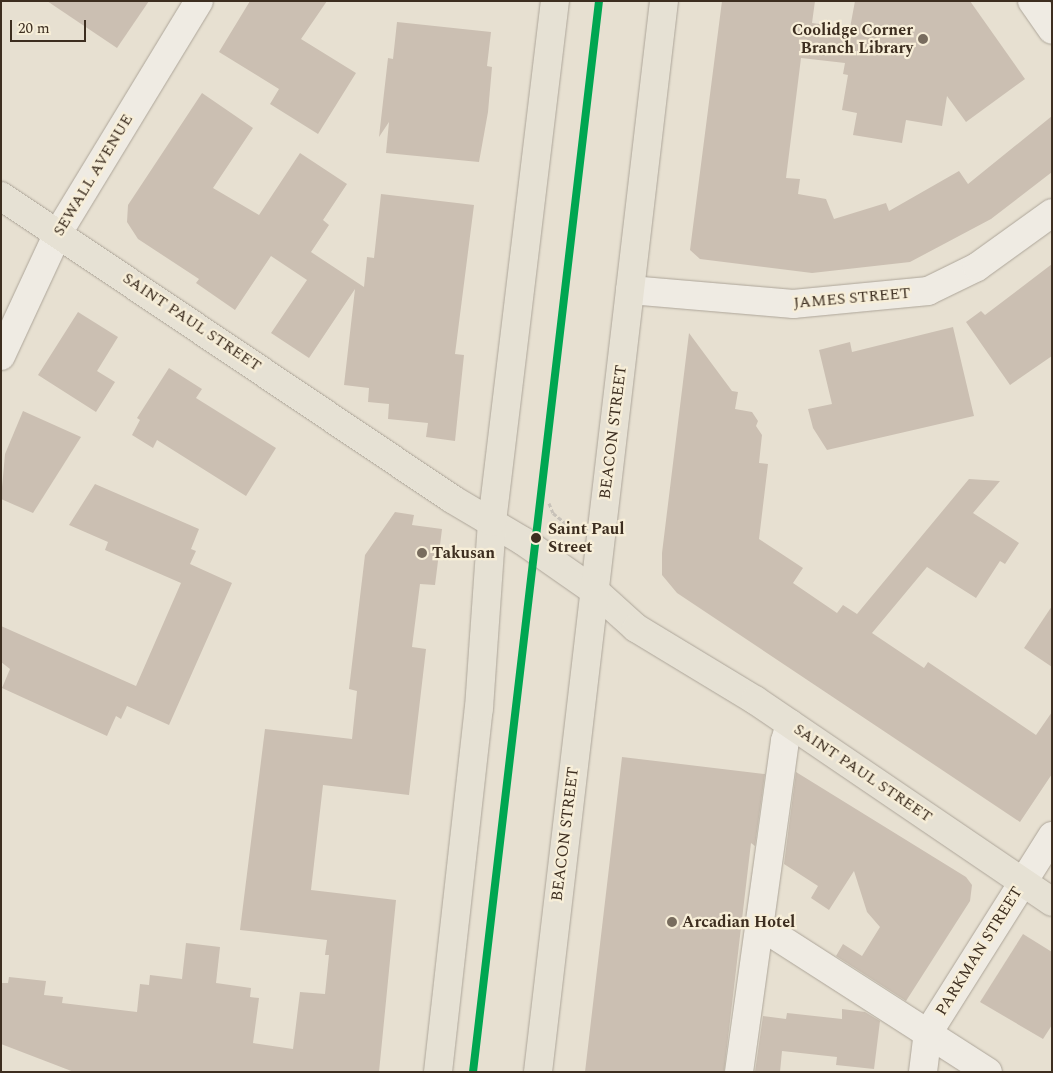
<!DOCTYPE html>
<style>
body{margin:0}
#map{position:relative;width:1053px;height:1073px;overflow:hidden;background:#e7e0d1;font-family:Spectral,serif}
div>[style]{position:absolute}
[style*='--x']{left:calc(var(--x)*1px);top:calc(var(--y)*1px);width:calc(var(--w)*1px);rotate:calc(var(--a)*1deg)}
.building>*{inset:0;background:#cbbfb2}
.path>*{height:3px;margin-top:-1.5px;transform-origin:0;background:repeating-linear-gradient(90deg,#c8c2b9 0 4px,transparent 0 6.5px)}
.roads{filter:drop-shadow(0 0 1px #ada599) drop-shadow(0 0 1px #ada599)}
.minor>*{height:28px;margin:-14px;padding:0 14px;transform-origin:14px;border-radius:14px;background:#efebe3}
.major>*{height:28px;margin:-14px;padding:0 14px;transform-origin:14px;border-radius:14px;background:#e6e1d4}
.rail-1>*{height:8px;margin:-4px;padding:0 4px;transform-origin:4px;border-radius:4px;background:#00a651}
.dots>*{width:14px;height:14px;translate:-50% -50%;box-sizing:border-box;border:2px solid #f7eed8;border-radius:50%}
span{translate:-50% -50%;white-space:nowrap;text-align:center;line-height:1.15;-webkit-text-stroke:4.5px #f7eed8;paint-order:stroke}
.poi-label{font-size:16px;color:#3d2e20;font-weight:700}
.right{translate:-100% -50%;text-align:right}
.left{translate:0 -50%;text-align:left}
.street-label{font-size:16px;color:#3d2e20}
.stop-label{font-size:16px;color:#3d2e20;font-weight:700}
.frame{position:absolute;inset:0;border:2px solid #3d2e20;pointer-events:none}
.scale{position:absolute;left:10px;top:20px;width:76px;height:22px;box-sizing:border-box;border:2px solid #3d2e20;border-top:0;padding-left:6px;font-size:15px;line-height:18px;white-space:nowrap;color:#3d2e20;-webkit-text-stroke:4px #f7eed8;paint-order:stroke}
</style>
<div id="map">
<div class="building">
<i style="clip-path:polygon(47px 1px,149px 1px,117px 48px)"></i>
<i style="clip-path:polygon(250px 1px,327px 1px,301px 39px,356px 73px,318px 134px,270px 104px,279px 89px,219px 52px)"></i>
<i style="clip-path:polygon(722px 1px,815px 1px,812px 23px,850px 28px,855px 1px,970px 1px,1025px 79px,966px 122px,947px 96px,942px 126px,906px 120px,902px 143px,853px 135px,857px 113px,842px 110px,848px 75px,843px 74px,845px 63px,801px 58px,786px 178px,800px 179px,798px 194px,826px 199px,834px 219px,886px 203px,889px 211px,959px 171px,968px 184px,1052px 116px,1052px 172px,991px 219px,910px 262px,812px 273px,700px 259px,690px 250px)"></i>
<i style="clip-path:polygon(397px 22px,491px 32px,487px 66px,492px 67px,488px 112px,479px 162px,386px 153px,389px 122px,379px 137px,388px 58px,393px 59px)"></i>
<i style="clip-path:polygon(202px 93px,253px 128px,213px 188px,259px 215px,300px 153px,347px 184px,323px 220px,329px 225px,311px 252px,364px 287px,367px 257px,374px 258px,381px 194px,474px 205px,455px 354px,464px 355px,455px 441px,426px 437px,428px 423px,388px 419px,389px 404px,368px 402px,369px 388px,344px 385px,355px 289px,309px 358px,271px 333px,307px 280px,271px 256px,235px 310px,196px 283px,199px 279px,138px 239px,127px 222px,128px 205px)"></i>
<i style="clip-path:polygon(1052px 264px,1052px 356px,1010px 385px,966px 322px,981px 311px,985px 315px)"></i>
<i style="clip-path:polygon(78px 312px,118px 337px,97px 371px,115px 382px,96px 412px,38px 375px)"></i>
<i style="clip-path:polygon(953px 327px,974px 416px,827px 450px,813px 428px,808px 409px,832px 404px,819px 350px,850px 342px,852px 352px)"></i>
<i style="clip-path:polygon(689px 333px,732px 391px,738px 392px,735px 409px,752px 412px,758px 421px,756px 426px,762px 435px,759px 463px,768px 464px,759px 539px,803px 568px,793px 583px,837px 613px,843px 605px,857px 614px,969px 479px,1000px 481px,973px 513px,1019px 543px,1005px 564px,1000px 561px,976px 598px,927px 567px,872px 633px,924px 668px,928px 662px,1036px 735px,1052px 712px,1052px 774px,1020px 822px,677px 593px,662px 575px,662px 553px)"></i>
<i style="clip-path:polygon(169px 368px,202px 389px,196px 398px,276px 448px,246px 496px,157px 440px,153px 448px,132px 435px,140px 420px,137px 418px)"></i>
<i style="clip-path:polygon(23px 411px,81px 437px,33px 513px,1px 499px,5px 454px)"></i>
<i style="clip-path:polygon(95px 484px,199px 529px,191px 549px,196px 551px,190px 564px,232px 583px,169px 725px,127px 706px,121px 719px,116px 716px,107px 736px,2px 688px,10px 669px,1px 662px,1px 626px,136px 686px,181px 583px,105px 550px,108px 542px,69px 525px)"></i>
<i style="clip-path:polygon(395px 512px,414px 515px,412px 525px,442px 529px,435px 585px,420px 584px,412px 647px,426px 649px,409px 795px,323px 785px,311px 890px,396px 900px,379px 1072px,74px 1072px,1px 1044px,1px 983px,8px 983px,9px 977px,46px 981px,44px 995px,63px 997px,62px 1003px,137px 1012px,140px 984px,149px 985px,150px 975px,182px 979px,186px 943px,220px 947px,216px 983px,251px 988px,250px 997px,259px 998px,253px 1043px,293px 1049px,300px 992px,325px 994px,329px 955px,325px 955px,327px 940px,240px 930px,265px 729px,352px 739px,357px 691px,349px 689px,365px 555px)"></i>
<i style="clip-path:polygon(1052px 606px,1052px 667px,1024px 648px)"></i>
<i style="clip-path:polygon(622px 757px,765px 774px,755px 846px,751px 843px,724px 1072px,585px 1072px)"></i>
<i style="clip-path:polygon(796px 772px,966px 877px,972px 885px,970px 901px,906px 1001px,836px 956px,843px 944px,862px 956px,880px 927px,867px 912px,854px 871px,829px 910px,811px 898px,818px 886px,784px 864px)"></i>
<i style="clip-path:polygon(1023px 934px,1052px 952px,1052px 1025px,1043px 1039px,980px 1002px)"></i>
<i style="clip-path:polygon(842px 1009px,865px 1012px,880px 1021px,874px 1069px,836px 1065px,837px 1057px,782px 1051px,780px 1072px,755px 1072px,763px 1016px,786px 1019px,787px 1013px,842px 1019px)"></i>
</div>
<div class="path">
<i style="--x:549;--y:503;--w:11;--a:68"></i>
<i style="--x:553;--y:513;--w:28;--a:39"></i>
</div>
<div class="roads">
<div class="minor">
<i style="--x:1032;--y:1;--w:35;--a:55"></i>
<i style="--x:630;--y:290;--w:164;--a:4.9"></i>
<i style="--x:793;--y:304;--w:136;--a:-5.5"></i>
<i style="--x:928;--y:291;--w:55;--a:-26.1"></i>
<i style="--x:977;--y:267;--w:92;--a:-35.8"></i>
<i style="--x:1;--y:356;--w:136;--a:-65.1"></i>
<i style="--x:58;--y:233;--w:271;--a:-58.7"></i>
<i style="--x:759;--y:925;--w:272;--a:32.7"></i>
<i style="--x:739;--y:1072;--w:334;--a:-82.1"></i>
<i style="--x:785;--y:741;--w:18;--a:-74"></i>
<i style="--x:923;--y:1072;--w:39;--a:-83"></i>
<i style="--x:928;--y:1033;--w:233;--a:-57.8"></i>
</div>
<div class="major">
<i style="--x:1;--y:196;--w:543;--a:33.89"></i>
<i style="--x:452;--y:499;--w:82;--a:30.6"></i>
<i style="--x:523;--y:541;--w:89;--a:34.9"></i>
<i style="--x:596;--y:592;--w:54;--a:42"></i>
<i style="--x:636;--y:628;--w:139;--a:31.2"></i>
<i style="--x:755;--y:700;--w:359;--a:34.2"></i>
<i style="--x:438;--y:1072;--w:366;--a:-83.6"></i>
<i style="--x:479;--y:708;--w:186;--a:-86"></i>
<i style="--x:492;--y:522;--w:525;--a:-83.11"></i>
<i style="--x:538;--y:1072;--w:1078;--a:-83.29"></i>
</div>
</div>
<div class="rail-1">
<i style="--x:473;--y:1072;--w:1078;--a:-83.29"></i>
</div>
<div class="dots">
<i style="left:923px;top:39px;background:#786c5e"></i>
<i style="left:536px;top:538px;background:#3d2e20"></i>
<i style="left:422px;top:553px;background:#786c5e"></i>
<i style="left:672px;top:922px;background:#786c5e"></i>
</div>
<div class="poi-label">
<span class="right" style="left:913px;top:39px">Coolidge Corner<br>Branch Library</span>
<span class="left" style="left:432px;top:553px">Takusan</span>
<span class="left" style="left:682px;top:922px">Arcadian Hotel</span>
</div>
<div class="street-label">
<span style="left:93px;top:175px;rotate:-59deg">SEWALL AVENUE</span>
<span style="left:852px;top:298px;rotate:-5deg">JAMES STREET</span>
<span style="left:192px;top:322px;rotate:34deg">SAINT PAUL STREET</span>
<span style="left:613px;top:432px;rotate:-83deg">BEACON STREET</span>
<span style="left:863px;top:773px;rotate:34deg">SAINT PAUL STREET</span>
<span style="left:565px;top:834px;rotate:-83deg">BEACON STREET</span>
<span style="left:979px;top:951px;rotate:-58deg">PARKMAN STREET</span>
</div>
<div class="stop-label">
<span class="left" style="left:548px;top:538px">Saint Paul<br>Street</span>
</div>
<div class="frame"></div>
<div class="scale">20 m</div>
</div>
